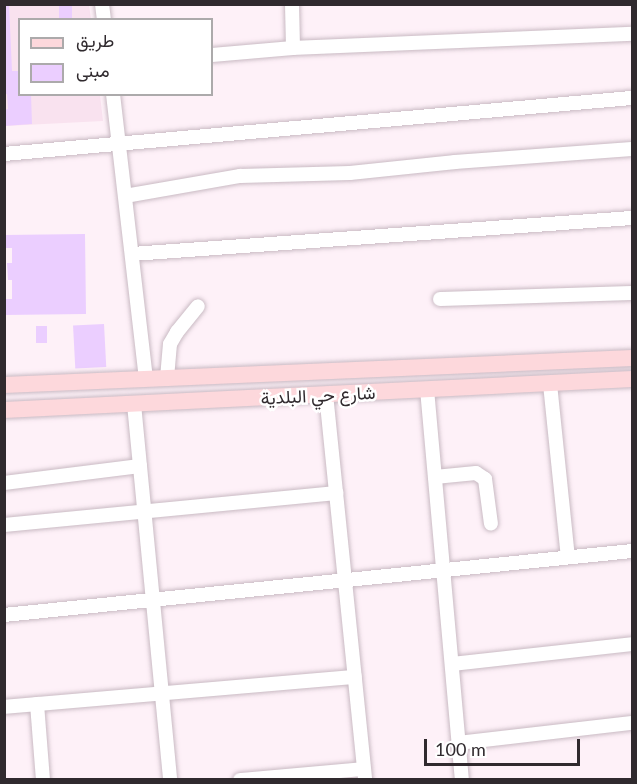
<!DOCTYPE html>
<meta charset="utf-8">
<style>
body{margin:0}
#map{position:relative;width:637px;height:784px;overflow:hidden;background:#fef1f8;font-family:Lato,Vazirmatn,sans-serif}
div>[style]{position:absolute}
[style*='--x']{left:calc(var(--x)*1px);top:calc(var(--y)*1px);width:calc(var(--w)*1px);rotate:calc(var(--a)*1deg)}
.built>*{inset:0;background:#f9e2ef}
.building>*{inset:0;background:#ebceff;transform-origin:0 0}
.roads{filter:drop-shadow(0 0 2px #c9bac3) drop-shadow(0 0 2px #c9bac3)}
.minor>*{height:14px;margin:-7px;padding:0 7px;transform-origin:7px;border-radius:7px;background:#fff}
.major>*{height:16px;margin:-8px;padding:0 8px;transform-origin:8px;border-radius:8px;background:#fdd8dc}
span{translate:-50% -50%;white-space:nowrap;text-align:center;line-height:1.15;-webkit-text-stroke:5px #fff;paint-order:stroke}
.street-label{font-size:18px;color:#302a2e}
.frame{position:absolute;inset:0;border:6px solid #302a2e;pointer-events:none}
.legend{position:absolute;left:18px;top:18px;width:195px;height:78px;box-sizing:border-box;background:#fff;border:2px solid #acaaab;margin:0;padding:8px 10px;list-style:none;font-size:18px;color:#302a2e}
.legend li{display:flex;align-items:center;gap:12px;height:30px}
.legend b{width:30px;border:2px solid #acaaab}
.scale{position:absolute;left:424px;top:739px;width:156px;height:27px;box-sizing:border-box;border:3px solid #302a2e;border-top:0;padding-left:8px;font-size:18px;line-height:21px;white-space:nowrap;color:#302a2e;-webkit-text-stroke:4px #fff;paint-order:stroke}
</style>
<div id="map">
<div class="built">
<i style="clip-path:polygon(5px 5px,89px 5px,91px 19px,20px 20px,20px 94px,100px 95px,103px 121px,5px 126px)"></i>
</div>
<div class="building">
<i style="clip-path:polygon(4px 4px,9px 4px,12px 71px,20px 71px,20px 94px,31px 94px,32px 124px,4px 126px,4px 110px,8px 109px,7px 94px,4px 94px)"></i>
<i style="left:59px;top:4px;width:13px;height:16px"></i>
<i style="clip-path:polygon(85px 234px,86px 314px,4px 315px,4px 299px,12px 299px,12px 280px,8px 280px,7px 263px,12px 263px,12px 248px,4px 248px,4px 235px)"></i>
<i style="left:104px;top:324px;width:43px;height:31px;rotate:87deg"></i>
<i style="left:36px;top:326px;width:11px;height:17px"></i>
</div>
<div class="roads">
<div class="minor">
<i style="--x:102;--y:4;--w:16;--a:83"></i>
<i style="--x:292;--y:4;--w:44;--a:88.7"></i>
<i style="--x:212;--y:55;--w:81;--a:-4.9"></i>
<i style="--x:293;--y:48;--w:339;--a:-2.4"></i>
<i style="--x:113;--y:94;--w:287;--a:83.4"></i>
<i style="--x:4;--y:154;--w:630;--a:-5.1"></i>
<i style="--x:125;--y:196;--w:117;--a:-9.9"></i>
<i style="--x:240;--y:176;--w:110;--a:-1.6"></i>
<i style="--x:350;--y:173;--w:106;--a:-6"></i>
<i style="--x:455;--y:162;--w:177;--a:-4.2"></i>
<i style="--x:132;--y:254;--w:501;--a:-4.12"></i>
<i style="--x:440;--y:299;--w:192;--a:-1.8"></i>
<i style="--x:167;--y:378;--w:34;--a:-85"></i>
<i style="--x:170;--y:344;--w:14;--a:-60"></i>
<i style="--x:177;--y:332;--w:33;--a:-51"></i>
<i style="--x:550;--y:384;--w:174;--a:84.1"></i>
<i style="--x:427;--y:389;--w:393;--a:84.9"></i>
<i style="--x:326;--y:394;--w:388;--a:84.2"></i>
<i style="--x:134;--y:404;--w:378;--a:84.5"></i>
<i style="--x:435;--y:477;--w:41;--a:-5.6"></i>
<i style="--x:476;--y:473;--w:11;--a:34"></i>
<i style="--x:485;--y:479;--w:45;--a:82.4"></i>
<i style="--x:4;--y:483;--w:137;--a:-7.1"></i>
<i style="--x:4;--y:525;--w:334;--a:-5.5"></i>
<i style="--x:4;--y:615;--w:631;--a:-5.82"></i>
<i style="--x:452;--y:664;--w:181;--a:-6.3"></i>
<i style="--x:37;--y:704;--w:76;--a:85.5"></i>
<i style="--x:4;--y:707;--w:352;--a:-4.9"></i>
<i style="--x:458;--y:743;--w:175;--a:-6.6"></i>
<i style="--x:240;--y:780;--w:124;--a:-5.1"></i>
</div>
<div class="major">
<i style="--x:4;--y:385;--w:629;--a:-2.46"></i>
<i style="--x:4;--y:410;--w:629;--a:-2.83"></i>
</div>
</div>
<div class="street-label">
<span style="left:318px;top:395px;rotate:-3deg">شارع حي البلدية</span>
</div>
<div class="frame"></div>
<ul class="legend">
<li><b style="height:8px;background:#fdd8dc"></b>طريق</li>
<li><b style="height:16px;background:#ebceff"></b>مبنى</li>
</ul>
<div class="scale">100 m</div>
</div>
